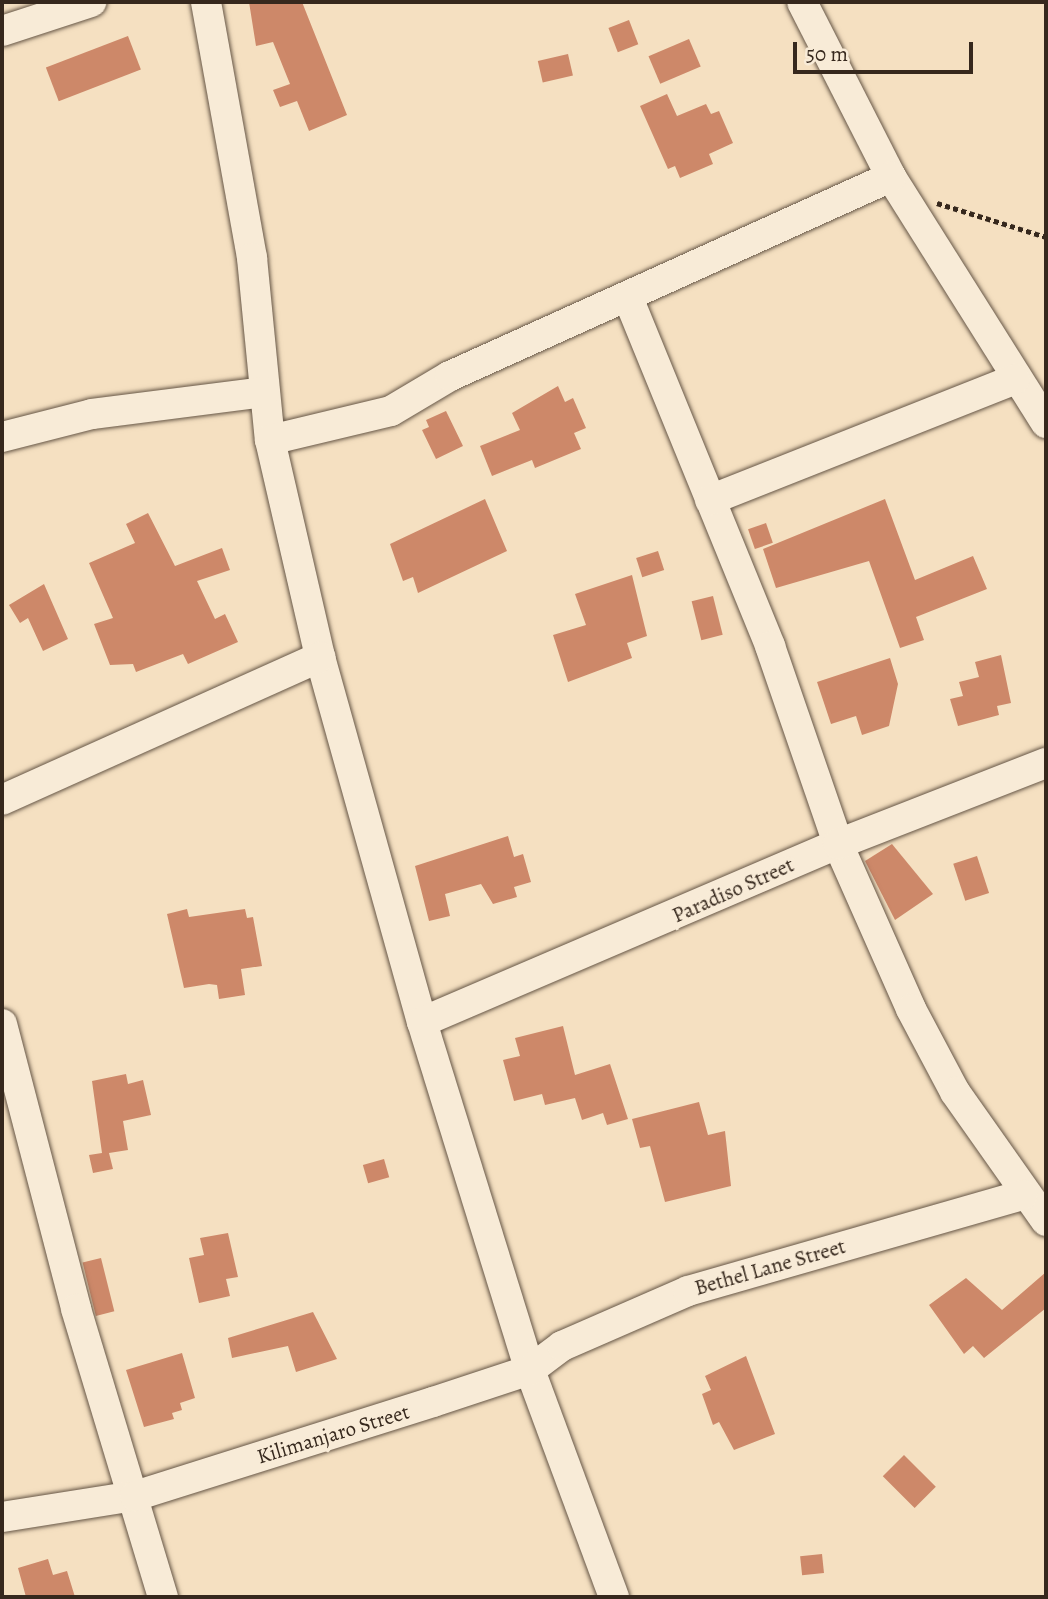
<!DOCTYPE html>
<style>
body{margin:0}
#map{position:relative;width:1048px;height:1599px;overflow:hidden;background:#f5e0c1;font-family:Alegreya,serif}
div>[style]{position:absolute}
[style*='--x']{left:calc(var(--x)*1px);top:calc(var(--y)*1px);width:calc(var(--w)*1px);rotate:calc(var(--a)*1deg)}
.building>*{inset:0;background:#cd8869;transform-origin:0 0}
.path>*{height:4.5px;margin-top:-2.25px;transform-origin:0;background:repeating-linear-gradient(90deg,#36281d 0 5px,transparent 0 8.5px)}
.roads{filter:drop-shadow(0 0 2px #665646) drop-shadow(0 0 2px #665646)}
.minor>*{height:30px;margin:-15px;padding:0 15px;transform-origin:15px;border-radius:15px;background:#f8ebd7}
span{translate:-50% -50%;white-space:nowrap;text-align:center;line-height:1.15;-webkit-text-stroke:7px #f8ebd7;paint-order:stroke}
.street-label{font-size:21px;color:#36281d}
.frame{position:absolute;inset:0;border:4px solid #36281d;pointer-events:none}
.scale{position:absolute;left:793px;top:42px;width:180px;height:32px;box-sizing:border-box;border:4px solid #36281d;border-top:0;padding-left:9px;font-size:21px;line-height:24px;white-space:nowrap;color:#36281d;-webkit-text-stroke:5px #f8ebd7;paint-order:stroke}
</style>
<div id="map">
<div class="building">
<i style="clip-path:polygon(249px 2px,302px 2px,347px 115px,309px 131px,297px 101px,280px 107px,273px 90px,290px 84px,273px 42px,256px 46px)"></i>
<i style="left:629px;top:20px;width:26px;height:22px;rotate:69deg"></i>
<i style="left:128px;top:36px;width:36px;height:88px;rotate:69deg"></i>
<i style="left:689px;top:39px;width:30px;height:44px;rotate:67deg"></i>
<i style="left:568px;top:54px;width:22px;height:31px;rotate:77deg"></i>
<i style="clip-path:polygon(667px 94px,677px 116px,706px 104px,711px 114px,719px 111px,733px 143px,709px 154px,713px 164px,680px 178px,675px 166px,668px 169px,640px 106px)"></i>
<i style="clip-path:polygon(558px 386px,565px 402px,573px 398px,586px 428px,574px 433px,581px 449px,535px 468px,532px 460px,492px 476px,480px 446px,520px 430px,512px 413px)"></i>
<i style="clip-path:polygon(446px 411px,463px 446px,436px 459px,422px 430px,429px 427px,426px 420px)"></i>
<i style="clip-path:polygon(485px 499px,507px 551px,418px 593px,413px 577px,403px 581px,390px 544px)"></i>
<i style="clip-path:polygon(885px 499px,915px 580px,973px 556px,987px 589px,916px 617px,924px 640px,900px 648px,869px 561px,776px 588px,763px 549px)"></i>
<i style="clip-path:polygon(148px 513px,175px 566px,222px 548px,230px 570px,197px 581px,215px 619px,225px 614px,238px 642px,188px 664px,183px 654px,136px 672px,133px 664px,110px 665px,94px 624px,113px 618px,89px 563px,135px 543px,126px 524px)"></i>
<i style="left:766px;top:523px;width:21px;height:19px;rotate:71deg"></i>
<i style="left:658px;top:551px;width:20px;height:23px;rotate:72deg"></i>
<i style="clip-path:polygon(632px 575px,647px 636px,627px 643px,632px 658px,568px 682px,553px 635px,586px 625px,575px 594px)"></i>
<i style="clip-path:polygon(44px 584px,68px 639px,43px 651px,28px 618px,20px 623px,9px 605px)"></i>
<i style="left:713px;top:596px;width:40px;height:22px;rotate:76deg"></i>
<i style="clip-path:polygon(1001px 655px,1011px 703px,997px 706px,999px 715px,958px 726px,950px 699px,963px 696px,959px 682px,979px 677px,975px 662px)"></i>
<i style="clip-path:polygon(890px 658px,898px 684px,889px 726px,862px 735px,856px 716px,831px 724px,817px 682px)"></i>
<i style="clip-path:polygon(508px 836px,514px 857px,523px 854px,531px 882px,514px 887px,517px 897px,493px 904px,481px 884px,445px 894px,450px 916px,429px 921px,415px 866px)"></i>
<i style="clip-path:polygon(892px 844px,933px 894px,895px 920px,865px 861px)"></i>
<i style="left:977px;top:856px;width:39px;height:25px;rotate:72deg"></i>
<i style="clip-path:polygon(187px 909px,189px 917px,245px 909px,247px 918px,253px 917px,262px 966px,241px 969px,245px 995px,219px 999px,217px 985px,209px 984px,184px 988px,167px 914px)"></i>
<i style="clip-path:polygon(563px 1026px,575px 1075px,610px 1064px,628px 1119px,607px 1125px,603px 1113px,582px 1120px,575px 1098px,545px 1105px,542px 1094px,514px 1101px,503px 1060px,520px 1056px,515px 1038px)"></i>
<i style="clip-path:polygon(126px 1074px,128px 1084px,143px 1080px,151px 1115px,123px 1121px,128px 1150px,109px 1153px,113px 1169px,93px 1173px,89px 1155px,102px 1153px,92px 1081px)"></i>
<i style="clip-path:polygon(699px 1102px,708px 1135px,725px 1131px,731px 1186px,665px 1202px,650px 1146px,640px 1148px,632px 1119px)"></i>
<i style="left:384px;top:1159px;width:19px;height:22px;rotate:74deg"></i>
<i style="clip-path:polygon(228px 1233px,238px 1277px,226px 1279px,230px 1296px,199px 1303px,189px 1258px,204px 1255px,200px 1238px)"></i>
<i style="left:101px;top:1258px;width:55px;height:19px;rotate:76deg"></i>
<i style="clip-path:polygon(1046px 1272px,1046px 1308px,984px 1358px,973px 1346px,964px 1354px,929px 1305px,966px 1278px,1002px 1310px)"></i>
<i style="clip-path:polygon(313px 1312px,337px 1359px,296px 1372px,288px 1346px,232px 1358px,228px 1338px)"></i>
<i style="clip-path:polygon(182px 1353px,195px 1398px,180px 1403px,182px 1410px,172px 1413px,174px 1419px,144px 1427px,126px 1370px)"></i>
<i style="clip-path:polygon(746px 1356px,775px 1434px,734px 1450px,719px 1422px,713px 1425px,702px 1394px,711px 1390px,705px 1376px)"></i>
<i style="left:904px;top:1455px;width:45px;height:30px;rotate:45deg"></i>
<i style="left:822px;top:1554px;width:19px;height:22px;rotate:84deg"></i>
<i style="clip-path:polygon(48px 1559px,53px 1575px,67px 1571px,75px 1597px,26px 1597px,18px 1568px)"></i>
</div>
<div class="path">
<i style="--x:937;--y:203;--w:114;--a:17.3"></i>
</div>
<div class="roads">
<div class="minor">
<i style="--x:206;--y:2;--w:260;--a:79.8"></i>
<i style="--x:252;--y:258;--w:183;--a:84.4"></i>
<i style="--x:270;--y:440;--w:223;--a:77"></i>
<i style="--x:320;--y:657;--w:379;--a:74.4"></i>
<i style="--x:422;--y:1022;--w:364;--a:72.8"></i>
<i style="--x:530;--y:1370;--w:242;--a:69.7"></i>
<i style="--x:802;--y:2;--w:196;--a:63"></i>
<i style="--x:891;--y:177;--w:291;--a:57.8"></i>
<i style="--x:2;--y:31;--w:94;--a:-18"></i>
<i style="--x:629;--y:300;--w:374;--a:67.8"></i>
<i style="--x:770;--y:646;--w:209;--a:71"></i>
<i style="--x:838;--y:844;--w:180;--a:66.1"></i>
<i style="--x:911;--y:1009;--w:94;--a:62.1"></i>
<i style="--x:955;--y:1092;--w:158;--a:54.8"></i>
<i style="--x:2;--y:437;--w:93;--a:-14.3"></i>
<i style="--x:92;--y:414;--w:173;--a:-7.3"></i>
<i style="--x:270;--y:440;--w:124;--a:-13.5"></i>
<i style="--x:391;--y:411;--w:69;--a:-30.7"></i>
<i style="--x:450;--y:376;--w:484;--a:-24.3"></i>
<i style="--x:710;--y:500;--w:328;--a:-21.6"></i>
<i style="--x:2;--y:800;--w:349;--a:-24.2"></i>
<i style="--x:422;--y:1022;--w:452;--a:-23.2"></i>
<i style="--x:838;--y:844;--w:223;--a:-21.3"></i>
<i style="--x:2;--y:1024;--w:294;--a:75.4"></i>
<i style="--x:76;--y:1309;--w:301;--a:73.2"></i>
<i style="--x:2;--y:1517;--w:135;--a:-9"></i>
<i style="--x:135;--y:1496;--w:312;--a:-17.5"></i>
<i style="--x:433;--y:1402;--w:102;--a:-18.3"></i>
<i style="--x:530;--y:1370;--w:40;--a:-37"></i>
<i style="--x:562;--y:1346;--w:137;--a:-23.6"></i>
<i style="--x:688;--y:1291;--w:348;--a:-16"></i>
</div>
</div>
<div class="street-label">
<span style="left:733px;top:890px;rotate:-24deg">Paradiso Street</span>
<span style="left:770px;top:1267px;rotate:-16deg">Bethel Lane Street</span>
<span style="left:333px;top:1434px;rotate:-17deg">Kilimanjaro Street</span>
</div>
<div class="frame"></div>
<div class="scale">50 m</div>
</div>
